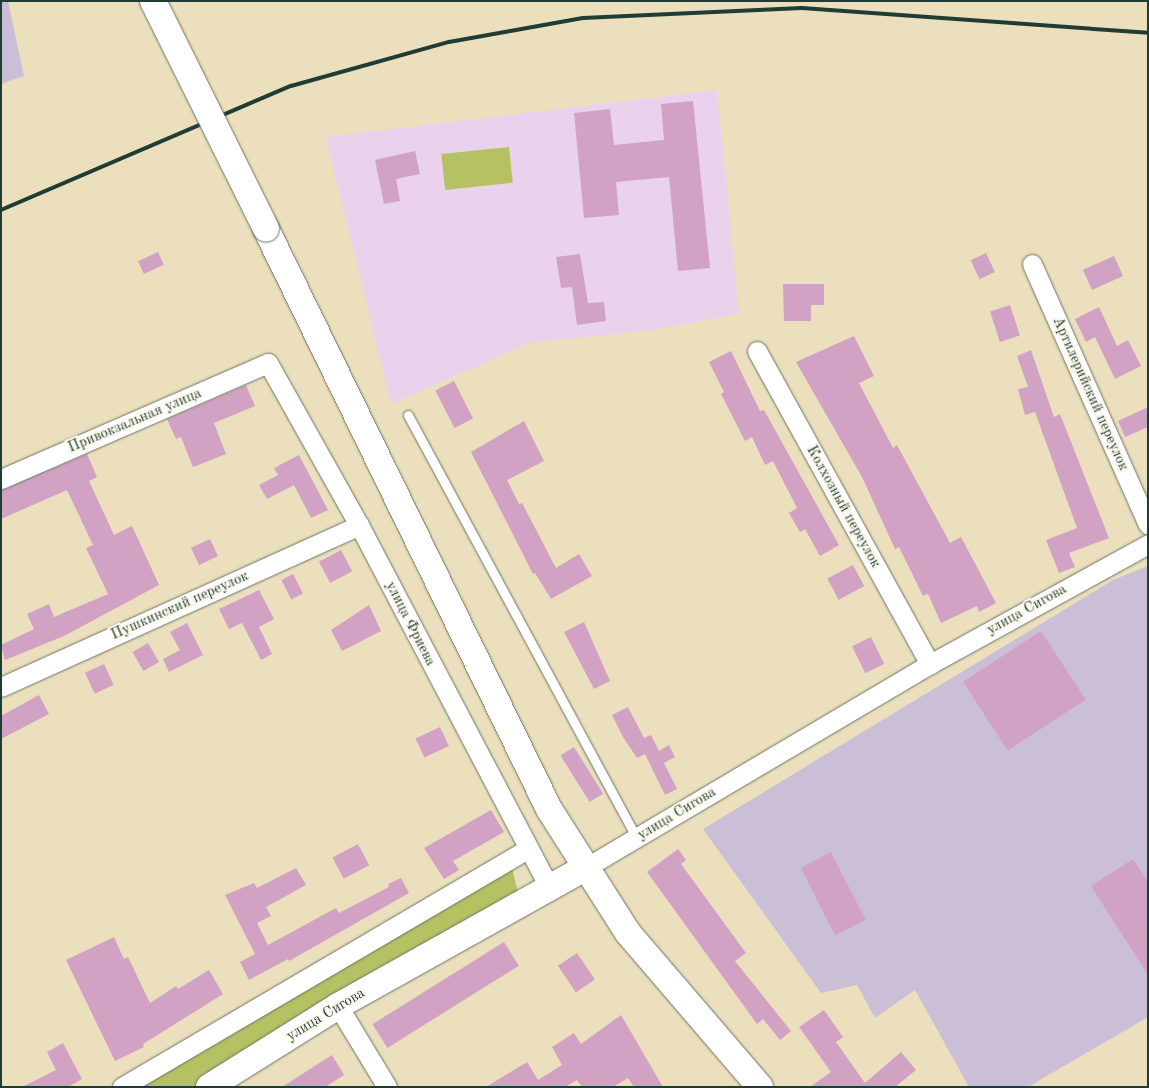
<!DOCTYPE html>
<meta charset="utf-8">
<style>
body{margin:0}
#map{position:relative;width:1149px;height:1088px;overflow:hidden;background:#ecdfbd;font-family:"Old Standard TT",serif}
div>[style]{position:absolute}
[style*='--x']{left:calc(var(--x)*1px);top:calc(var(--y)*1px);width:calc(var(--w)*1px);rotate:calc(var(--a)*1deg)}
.built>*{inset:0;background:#ead1ec}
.industrial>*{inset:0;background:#cabfd6}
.green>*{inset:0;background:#b5c163;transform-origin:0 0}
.building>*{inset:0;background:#d1a2c4;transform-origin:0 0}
.roads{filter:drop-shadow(0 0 1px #677664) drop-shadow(0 0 1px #677664)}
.lane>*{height:9px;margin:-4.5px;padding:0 4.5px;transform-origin:4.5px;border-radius:4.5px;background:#fff}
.street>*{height:19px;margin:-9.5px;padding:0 9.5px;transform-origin:9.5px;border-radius:9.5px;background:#fff}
.secondary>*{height:26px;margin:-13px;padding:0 13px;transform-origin:13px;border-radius:13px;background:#fff}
.rail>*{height:4px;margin:-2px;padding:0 2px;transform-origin:2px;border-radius:2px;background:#1f3d34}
.bridges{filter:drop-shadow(0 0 1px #677664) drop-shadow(0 0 1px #677664)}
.secondary-bridge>*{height:26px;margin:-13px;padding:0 13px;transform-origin:13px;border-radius:13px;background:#fff}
span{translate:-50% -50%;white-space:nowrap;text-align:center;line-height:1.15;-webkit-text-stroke:4px #fbf7ec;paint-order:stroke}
.street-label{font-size:15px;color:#1f3d34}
.frame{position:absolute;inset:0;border:2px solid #1f3d34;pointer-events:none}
</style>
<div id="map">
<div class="built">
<i style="clip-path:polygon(717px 90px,739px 314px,652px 330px,529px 343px,391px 404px,326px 137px)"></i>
</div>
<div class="industrial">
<i style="clip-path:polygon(1px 1px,8px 1px,24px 76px,1px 84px)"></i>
<i style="clip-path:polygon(1148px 566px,1148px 1017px,1028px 1087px,969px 1087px,915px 990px,875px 1018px,857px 985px,821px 993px,703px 829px,1113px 580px)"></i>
</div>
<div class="green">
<i style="left:509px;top:147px;width:36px;height:68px;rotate:84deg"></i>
<i style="clip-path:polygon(511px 864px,518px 893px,199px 1087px,133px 1087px)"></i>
</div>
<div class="building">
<i style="clip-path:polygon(693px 101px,710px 268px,678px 271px,669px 177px,616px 182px,619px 215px,584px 218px,574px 113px,610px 109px,614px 145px,664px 140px,661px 104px)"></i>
<i style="clip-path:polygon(415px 151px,420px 174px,396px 179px,400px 201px,384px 204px,375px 160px)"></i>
<i style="left:158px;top:252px;width:14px;height:22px;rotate:65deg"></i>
<i style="left:986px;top:253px;width:21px;height:17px;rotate:65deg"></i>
<i style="clip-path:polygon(580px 254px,588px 303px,604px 302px,606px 321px,577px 325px,572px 287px,561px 288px,556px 257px)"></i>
<i style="left:1114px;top:256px;width:22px;height:34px;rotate:66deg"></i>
<i style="clip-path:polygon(783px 284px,824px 284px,824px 305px,811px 305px,811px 321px,784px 321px)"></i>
<i style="left:1010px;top:305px;width:32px;height:21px;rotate:72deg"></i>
<i style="clip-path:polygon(1099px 307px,1117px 346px,1128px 340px,1141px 366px,1115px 379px,1095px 337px,1086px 342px,1075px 319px)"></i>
<i style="clip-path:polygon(854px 336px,874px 376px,859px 383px,893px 448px,897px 445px,950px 543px,961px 537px,996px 603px,979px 612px,977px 606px,941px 623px,928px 594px,923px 596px,899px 547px,895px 549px,862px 477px,796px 362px)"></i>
<i style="clip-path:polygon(1031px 350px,1054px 417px,1060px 414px,1109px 538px,1069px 553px,1075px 567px,1059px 573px,1046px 540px,1077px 528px,1035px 412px,1025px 415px,1018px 389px,1028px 387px,1017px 356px)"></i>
<i style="clip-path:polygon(731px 351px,760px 411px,764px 410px,839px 545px,820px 556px,805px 529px,800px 532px,789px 513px,797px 508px,773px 461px,765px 465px,752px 437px,745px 441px,721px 394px,724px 392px,709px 362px)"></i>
<i style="left:454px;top:381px;width:42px;height:21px;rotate:63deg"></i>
<i style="clip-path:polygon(246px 385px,255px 406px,214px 423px,226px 454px,193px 467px,181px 437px,176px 439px,167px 419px)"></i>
<i style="clip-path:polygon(1148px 407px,1148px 427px,1125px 437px,1118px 421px)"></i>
<i style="clip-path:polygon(524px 421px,544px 461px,507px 480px,519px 504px,522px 503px,556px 568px,579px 554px,592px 576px,551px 599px,535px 573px,533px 574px,471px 452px)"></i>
<i style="clip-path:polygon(87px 454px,97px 477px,89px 481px,114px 535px,132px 526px,159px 585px,64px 636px,5px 660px,1px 645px,34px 629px,27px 614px,49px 604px,54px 617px,108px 594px,86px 548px,93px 545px,67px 490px,1px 519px,1px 490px)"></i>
<i style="clip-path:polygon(299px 455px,328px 510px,311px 518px,294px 485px,267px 499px,259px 485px,278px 475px,274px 468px)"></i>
<i style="left:210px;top:539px;width:19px;height:21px;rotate:65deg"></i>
<i style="left:341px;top:550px;width:24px;height:25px;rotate:62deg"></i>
<i style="left:853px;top:565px;width:24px;height:29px;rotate:62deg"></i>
<i style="left:293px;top:574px;width:22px;height:13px;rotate:63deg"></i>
<i style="clip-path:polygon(259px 590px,274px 619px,259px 627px,272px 654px,261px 660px,242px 623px,229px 629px,219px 609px)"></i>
<i style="clip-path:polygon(369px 605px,381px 631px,342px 651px,331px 630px)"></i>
<i style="clip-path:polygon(584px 622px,610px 681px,594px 689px,564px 632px)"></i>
<i style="clip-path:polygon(187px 623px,203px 655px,169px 672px,163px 659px,180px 650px,170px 632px)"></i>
<i style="left:1041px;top:631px;width:82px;height:93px;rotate:57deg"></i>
<i style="left:871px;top:637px;width:30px;height:21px;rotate:64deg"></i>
<i style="left:148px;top:643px;width:22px;height:18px;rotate:60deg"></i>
<i style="left:104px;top:664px;width:23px;height:21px;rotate:65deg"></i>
<i style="clip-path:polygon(39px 695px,49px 714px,1px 739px,1px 716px)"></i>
<i style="clip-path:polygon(628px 707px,644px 738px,651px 735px,659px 751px,669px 745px,675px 757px,664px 763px,677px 789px,665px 795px,645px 754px,637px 758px,623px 737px,612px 715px)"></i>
<i style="left:440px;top:727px;width:21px;height:27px;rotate:65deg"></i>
<i style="left:574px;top:747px;width:55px;height:16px;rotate:58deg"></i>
<i style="clip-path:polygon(491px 810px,504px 832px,453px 861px,459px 870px,444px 879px,424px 848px)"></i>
<i style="left:358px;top:844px;width:24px;height:29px;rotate:62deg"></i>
<i style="clip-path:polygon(678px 849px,686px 860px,681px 864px,746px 953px,735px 961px,791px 1031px,780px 1040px,763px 1019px,757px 1024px,647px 872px)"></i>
<i style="left:831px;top:852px;width:76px;height:34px;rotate:63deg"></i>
<i style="clip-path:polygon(1133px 859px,1148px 882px,1148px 975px,1091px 886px)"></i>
<i style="clip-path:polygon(296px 868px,306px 885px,266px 907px,271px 916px,257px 923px,268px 945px,336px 908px,339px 913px,389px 887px,388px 884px,401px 878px,409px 893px,289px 961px,288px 959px,249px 980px,240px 962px,255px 954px,225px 895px,254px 883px,257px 888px)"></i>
<i style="clip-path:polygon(114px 937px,124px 959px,128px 957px,150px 1003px,176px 986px,178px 989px,209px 970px,223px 994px,143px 1044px,144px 1047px,115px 1061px,66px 960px)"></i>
<i style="left:504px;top:942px;width:28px;height:155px;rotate:58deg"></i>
<i style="left:577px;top:953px;width:32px;height:23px;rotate:56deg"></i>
<i style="clip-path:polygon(824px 1010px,843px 1037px,836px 1042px,865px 1083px,901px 1052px,916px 1070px,895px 1087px,810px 1087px,831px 1072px,799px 1027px)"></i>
<i style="clip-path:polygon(621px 1015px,663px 1087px,634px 1087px,628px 1078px,613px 1087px,582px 1087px,577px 1080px,565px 1087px,486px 1087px,527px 1062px,538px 1080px,562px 1065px,552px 1047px,574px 1033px,581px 1044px)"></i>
<i style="clip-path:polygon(63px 1043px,82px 1079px,68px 1087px,22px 1087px,56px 1070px,47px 1052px)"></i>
<i style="clip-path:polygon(332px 1055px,344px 1075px,325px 1087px,282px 1087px)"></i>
</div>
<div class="roads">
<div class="lane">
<i style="--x:408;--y:415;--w:481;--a:61.6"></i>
</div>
<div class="street">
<i style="--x:1032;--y:264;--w:285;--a:66"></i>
<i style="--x:757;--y:351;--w:358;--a:61.1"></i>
<i style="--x:1;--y:479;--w:291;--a:-23.5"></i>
<i style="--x:268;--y:363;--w:186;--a:60.7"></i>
<i style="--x:359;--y:525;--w:409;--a:62.3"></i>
<i style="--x:1;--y:687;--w:393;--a:-24.3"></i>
<i style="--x:585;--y:868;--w:401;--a:-30.6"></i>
<i style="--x:930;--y:664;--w:249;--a:-28.8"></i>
<i style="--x:338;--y:1006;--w:95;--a:58.8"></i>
<i style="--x:122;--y:1087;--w:470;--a:-30.4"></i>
</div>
<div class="secondary">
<i style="--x:266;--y:229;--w:645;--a:63.99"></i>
<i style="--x:549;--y:809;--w:147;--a:57.5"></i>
<i style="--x:628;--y:933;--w:203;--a:49.4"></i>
<i style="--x:209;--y:1087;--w:152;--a:-32.1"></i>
<i style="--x:338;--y:1006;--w:283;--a:-29.2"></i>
</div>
</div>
<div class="rail">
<i style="--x:1;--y:210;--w:315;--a:-23.2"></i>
<i style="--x:291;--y:86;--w:164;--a:-15.6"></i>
<i style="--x:449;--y:42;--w:136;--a:-10.2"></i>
<i style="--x:583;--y:18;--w:219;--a:-2.6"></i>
<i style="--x:802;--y:8;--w:347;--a:4.1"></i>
</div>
<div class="bridges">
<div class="secondary-bridge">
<i style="--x:153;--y:1;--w:254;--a:63.6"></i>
</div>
</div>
<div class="street-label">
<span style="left:1090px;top:394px;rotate:66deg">Артилерийский переулок</span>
<span style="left:135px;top:421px;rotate:-23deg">Привокзальная улица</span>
<span style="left:843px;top:507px;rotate:61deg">Колхозный переулок</span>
<span style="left:180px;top:606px;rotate:-24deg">Пушкинский переулок</span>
<span style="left:1027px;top:610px;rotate:-29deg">улица Сигова</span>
<span style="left:410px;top:624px;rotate:63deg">улица Фриева</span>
<span style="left:677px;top:814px;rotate:-31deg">улица Сигова</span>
<span style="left:326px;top:1015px;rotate:-31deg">улица Сигова</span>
</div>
<div class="frame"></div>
</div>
